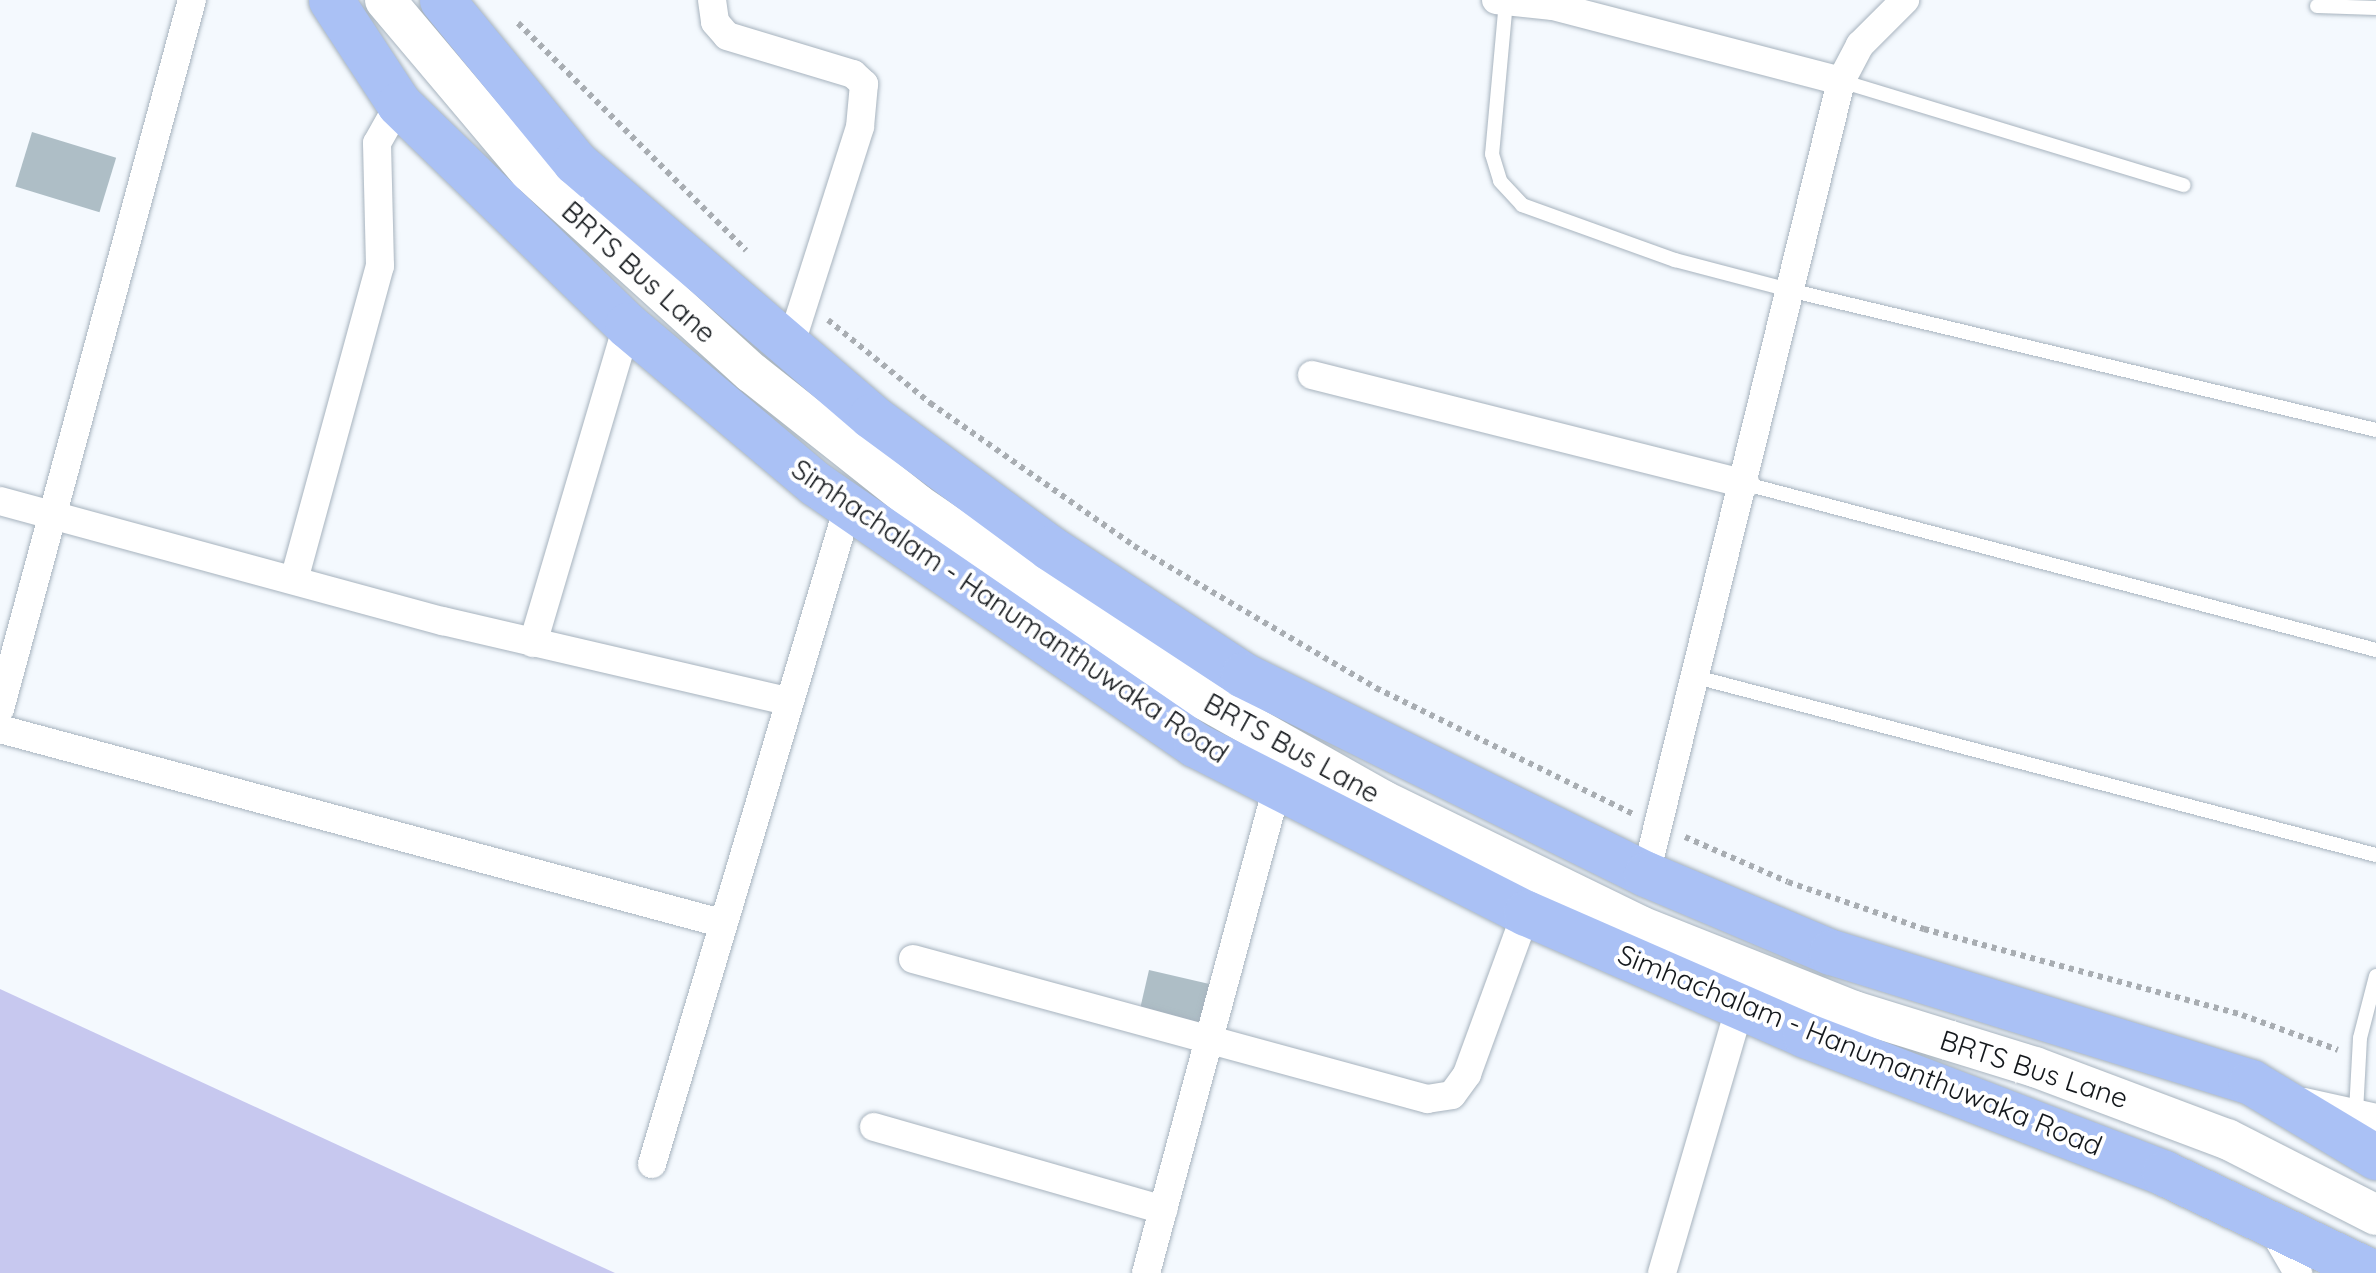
<!DOCTYPE html>
<style>
body{margin:0}
#map{position:relative;width:2376px;height:1273px;overflow:hidden;background:#f4f9fe;font-family:Quicksand,sans-serif}
div>[style]{position:absolute}
[style*='--x']{left:calc(var(--x)*1px);top:calc(var(--y)*1px);width:calc(var(--w)*1px);rotate:calc(var(--a)*1deg)}
.green>*{inset:0;background:#c7c8ef}
.building>*{inset:0;background:#aebec6;transform-origin:0 0}
.path>*{height:6px;margin-top:-3px;transform-origin:0;background:repeating-linear-gradient(90deg,#a8adb2 0 5px,transparent 0 10px)}
.roads{filter:drop-shadow(0 0 2px #a7b3be) drop-shadow(0 0 2px #a7b3be)}
.lane>*{height:14px;margin:-7px;padding:0 7px;transform-origin:7px;border-radius:7px;background:#fff}
.street>*{height:28px;margin:-14px;padding:0 14px;transform-origin:14px;border-radius:14px;background:#fff}
.secondary>*{height:40px;margin:-20px;padding:0 20px;transform-origin:20px;border-radius:20px;background:#fff}
.primary>*{height:45px;margin:-22.5px;padding:0 22.5px;transform-origin:22.5px;border-radius:22.5px;background:#aac1f5}
span{translate:-50% -50%;white-space:nowrap;text-align:center;line-height:1.15;-webkit-text-stroke:8px #fff;paint-order:stroke}
.street-label{font-size:28px;color:#14181c}
</style>
<div id="map">
<div class="green">
<i style="clip-path:polygon(0 989px,615px 1273px,0 1273px)"></i>
</div>
<div class="building">
<i style="left:32px;top:132px;width:88px;height:57px;rotate:17deg"></i>
<i style="left:1149px;top:970px;width:73px;height:42px;rotate:13deg"></i>
</div>
<div class="path">
<i style="--x:518;--y:23;--w:322;--a:44.9"></i>
<i style="--x:828;--y:320;--w:132;--a:39.1"></i>
<i style="--x:930;--y:403;--w:249;--a:35"></i>
<i style="--x:1134;--y:546;--w:281;--a:30.4"></i>
<i style="--x:1376;--y:688;--w:286;--a:26.1"></i>
<i style="--x:1685;--y:837;--w:112;--a:23.6"></i>
<i style="--x:1788;--y:882;--w:144;--a:19.1"></i>
<i style="--x:1924;--y:929;--w:329;--a:15.1"></i>
<i style="--x:2242;--y:1015;--w:102;--a:20"></i>
</div>
<div class="roads">
<div class="lane">
<i style="--x:1506;--y:1;--w:154;--a:95.2"></i>
<i style="--x:1492;--y:154;--w:28;--a:73"></i>
<i style="--x:1500;--y:181;--w:33;--a:47"></i>
<i style="--x:1522;--y:205;--w:163;--a:19.8"></i>
<i style="--x:1675;--y:260;--w:122;--a:14.7"></i>
<i style="--x:1793;--y:291;--w:599;--a:13.41"></i>
<i style="--x:2317;--y:6;--w:59;--a:1.9"></i>
<i style="--x:1841;--y:81;--w:358;--a:16.9"></i>
<i style="--x:1746;--y:484;--w:652;--a:14.76"></i>
<i style="--x:1696;--y:677;--w:703;--a:14.67"></i>
<i style="--x:2356;--y:1112;--w:74;--a:-86.9"></i>
<i style="--x:2360;--y:1038;--w:64;--a:-75.5"></i>
</div>
<div class="street">
<i style="--x:712;--y:0;--w:22;--a:82"></i>
<i style="--x:715;--y:22;--w:18;--a:49"></i>
<i style="--x:727;--y:36;--w:132;--a:16.8"></i>
<i style="--x:853;--y:74;--w:15;--a:42"></i>
<i style="--x:864;--y:84;--w:43;--a:95.3"></i>
<i style="--x:860;--y:127;--w:227;--a:107.7"></i>
<i style="--x:1496;--y:0;--w:57;--a:6"></i>
<i style="--x:1553;--y:6;--w:298;--a:14.6"></i>
<i style="--x:1312;--y:375;--w:447;--a:14.1"></i>
<i style="--x:0;--y:501;--w:459;--a:15.2"></i>
<i style="--x:443;--y:621;--w:354;--a:13.1"></i>
<i style="--x:294;--y:580;--w:326;--a:-74.7"></i>
<i style="--x:380;--y:266;--w:123;--a:-91.4"></i>
<i style="--x:377;--y:143;--w:45;--a:-60.6"></i>
<i style="--x:533;--y:643;--w:332;--a:-73.5"></i>
<i style="--x:0;--y:709;--w:735;--a:-74.85"></i>
<i style="--x:0;--y:729;--w:747;--a:15.06"></i>
<i style="--x:1646;--y:874;--w:817;--a:-76.18"></i>
<i style="--x:1841;--y:81;--w:41;--a:-62.2"></i>
<i style="--x:1860;--y:45;--w:64;--a:-45"></i>
<i style="--x:913;--y:959;--w:533;--a:15.24"></i>
<i style="--x:1427;--y:1099;--w:25;--a:-9"></i>
<i style="--x:1452;--y:1095;--w:26;--a:-54"></i>
<i style="--x:1467;--y:1074;--w:171;--a:-69.9"></i>
<i style="--x:2304;--y:1102;--w:74;--a:12.5"></i>
<i style="--x:874;--y:1127;--w:301;--a:16"></i>
<i style="--x:652;--y:1164;--w:686;--a:-73.39"></i>
<i style="--x:2270;--y:1225;--w:56;--a:59.7"></i>
<i style="--x:1146;--y:1273;--w:503;--a:-74.91"></i>
<i style="--x:1662;--y:1273;--w:277;--a:-73.7"></i>
</div>
<div class="secondary">
<i style="--x:385;--y:0;--w:225;--a:49.9"></i>
<i style="--x:530;--y:172;--w:299;--a:42.2"></i>
<i style="--x:752;--y:373;--w:211;--a:38.4"></i>
<i style="--x:917;--y:504;--w:346;--a:34.3"></i>
<i style="--x:1203;--y:699;--w:206;--a:29.4"></i>
<i style="--x:1382;--y:800;--w:287;--a:26"></i>
<i style="--x:1640;--y:926;--w:230;--a:21.7"></i>
<i style="--x:1854;--y:1011;--w:189;--a:17.2"></i>
<i style="--x:2035;--y:1067;--w:205;--a:20.6"></i>
<i style="--x:2227;--y:1139;--w:167;--a:27"></i>
</div>
<div class="primary">
<i style="--x:331;--y:0;--w:124;--a:56.8"></i>
<i style="--x:399;--y:104;--w:318;--a:44.1"></i>
<i style="--x:627;--y:325;--w:247;--a:40.1"></i>
<i style="--x:816;--y:484;--w:461;--a:34.5"></i>
<i style="--x:1196;--y:745;--w:370;--a:27"></i>
<i style="--x:1526;--y:913;--w:305;--a:23.6"></i>
<i style="--x:1805;--y:1035;--w:385;--a:21"></i>
<i style="--x:2164;--y:1173;--w:233;--a:25.5"></i>
<i style="--x:442;--y:0;--w:210;--a:50.6"></i>
<i style="--x:575;--y:162;--w:390;--a:40.6"></i>
<i style="--x:871;--y:416;--w:222;--a:36.4"></i>
<i style="--x:1050;--y:548;--w:231;--a:33.3"></i>
<i style="--x:1243;--y:675;--w:449;--a:26.3"></i>
<i style="--x:1646;--y:874;--w:201;--a:22.9"></i>
<i style="--x:1831;--y:952;--w:440;--a:17.2"></i>
<i style="--x:2251;--y:1082;--w:146;--a:31"></i>
</div>
</div>
<div class="street-label">
<span style="left:639px;top:272px;rotate:42deg">BRTS Bus Lane</span>
<span style="left:1010px;top:611px;rotate:34deg">Simhachalam - Hanumanthuwaka Road</span>
<span style="left:1292px;top:748px;rotate:29deg">BRTS Bus Lane</span>
<span style="left:1860px;top:1050px;rotate:22deg">Simhachalam - Hanumanthuwaka Road</span>
<span style="left:2034px;top:1069px;rotate:18deg">BRTS Bus Lane</span>
</div>
</div>
